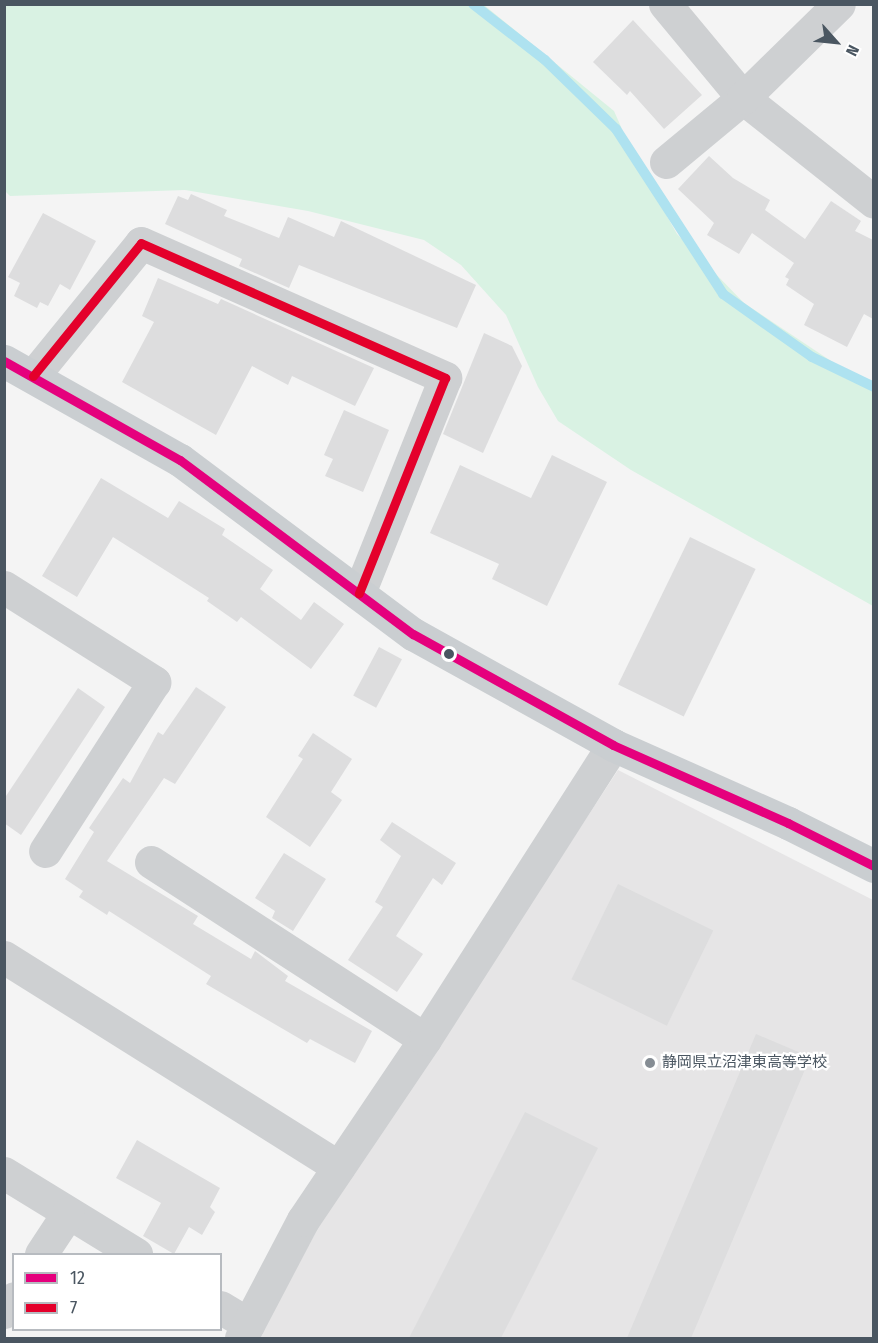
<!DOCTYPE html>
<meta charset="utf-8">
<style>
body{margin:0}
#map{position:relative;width:878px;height:1343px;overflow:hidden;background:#f4f4f4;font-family:"Fira Sans Condensed","Noto Sans JP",sans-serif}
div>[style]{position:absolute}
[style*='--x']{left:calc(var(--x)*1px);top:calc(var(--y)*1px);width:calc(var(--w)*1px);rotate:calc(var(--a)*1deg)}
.education>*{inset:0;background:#e6e5e6}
.green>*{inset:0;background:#d9f2e3}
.stream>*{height:10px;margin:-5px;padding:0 5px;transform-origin:5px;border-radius:5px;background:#aee2f0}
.building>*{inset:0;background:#ddddde;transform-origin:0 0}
.minor>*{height:33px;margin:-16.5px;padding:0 16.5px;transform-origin:16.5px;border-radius:16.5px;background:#ced0d2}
.major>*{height:33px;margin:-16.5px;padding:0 16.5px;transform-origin:16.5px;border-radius:16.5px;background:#caced1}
.bus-1>*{height:9px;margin:-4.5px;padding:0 4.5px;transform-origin:4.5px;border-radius:4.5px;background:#e5007d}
.bus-2>*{height:9px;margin:-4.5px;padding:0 4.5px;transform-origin:4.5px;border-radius:4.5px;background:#e4002b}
.dots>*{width:16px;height:16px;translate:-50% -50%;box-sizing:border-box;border:3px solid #fff;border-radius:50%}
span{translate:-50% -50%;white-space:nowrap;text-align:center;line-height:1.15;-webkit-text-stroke:4.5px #fff;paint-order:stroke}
.poi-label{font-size:15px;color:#4a5661}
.left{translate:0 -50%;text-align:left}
.frame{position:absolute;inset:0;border:6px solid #4a5661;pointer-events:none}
.legend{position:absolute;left:12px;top:1253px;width:210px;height:78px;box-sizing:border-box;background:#fff;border:2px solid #b7bbc0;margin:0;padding:8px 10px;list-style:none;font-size:18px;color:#4a5661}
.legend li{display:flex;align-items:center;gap:12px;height:30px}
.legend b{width:30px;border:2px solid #b7bbc0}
.north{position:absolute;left:806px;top:12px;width:60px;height:60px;-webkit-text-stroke:4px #fff;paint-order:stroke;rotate:117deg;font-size:16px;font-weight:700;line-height:24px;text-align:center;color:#4a5661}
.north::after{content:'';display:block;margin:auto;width:21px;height:27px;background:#4a5661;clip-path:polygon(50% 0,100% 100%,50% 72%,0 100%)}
</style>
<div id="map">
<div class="education">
<i style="clip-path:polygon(618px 770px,873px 900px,873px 1338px,259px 1338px,319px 1226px)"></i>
</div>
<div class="green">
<i style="clip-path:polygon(4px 5px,484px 5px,614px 111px,638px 165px,677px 234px,744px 303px,843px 369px,873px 381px,873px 606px,631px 470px,558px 421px,538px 387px,506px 315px,461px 265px,424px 240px,308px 211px,185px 190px,10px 196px,4px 190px)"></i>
</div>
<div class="stream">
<i style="--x:473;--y:4;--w:91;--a:37.9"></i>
<i style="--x:545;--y:60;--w:99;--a:44.2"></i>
<i style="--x:616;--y:129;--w:197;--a:57"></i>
<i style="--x:723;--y:294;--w:109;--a:35.3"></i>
<i style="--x:812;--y:357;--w:69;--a:25.8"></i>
</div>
<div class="building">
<i style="clip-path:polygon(633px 20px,702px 95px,664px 129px,630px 91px,627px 95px,593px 62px)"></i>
<i style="clip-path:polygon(709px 156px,733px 178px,770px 200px,765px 210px,805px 239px,831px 201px,861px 221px,855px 231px,873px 240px,873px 319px,864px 314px,847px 347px,804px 325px,814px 304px,786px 285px,789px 279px,785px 277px,794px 263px,752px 233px,739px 254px,707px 235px,714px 223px,678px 189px)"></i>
<i style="clip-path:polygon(191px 194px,227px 210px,224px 216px,279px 238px,288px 217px,334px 237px,341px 221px,476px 285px,457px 328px,299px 265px,289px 288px,239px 266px,242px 259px,165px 224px,178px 196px,188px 200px)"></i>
<i style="clip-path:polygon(43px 213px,96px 241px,70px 290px,60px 284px,48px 306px,40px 302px,37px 308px,14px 296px,20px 283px,8px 277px)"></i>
<i style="clip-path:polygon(158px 278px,218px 304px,221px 299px,374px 368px,355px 406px,292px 376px,288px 385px,252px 366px,216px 435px,122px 382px,154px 322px,142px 316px)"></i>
<i style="clip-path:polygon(484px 333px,512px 346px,522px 366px,483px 453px,443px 434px)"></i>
<i style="clip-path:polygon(344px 410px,389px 430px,363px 492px,325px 476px,333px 459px,324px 455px)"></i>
<i style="clip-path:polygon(552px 455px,607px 482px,547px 606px,492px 579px,499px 564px,430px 533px,460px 465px,531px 498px)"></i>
<i style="clip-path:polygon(101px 478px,168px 518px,179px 501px,225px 529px,222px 535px,273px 570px,260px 589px,301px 620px,314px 602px,344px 624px,311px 669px,241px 617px,237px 622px,207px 601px,209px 598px,113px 537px,77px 597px,42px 576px)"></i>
<i style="left:690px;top:537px;width:73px;height:164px;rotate:26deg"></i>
<i style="left:379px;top:647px;width:26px;height:55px;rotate:28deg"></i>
<i style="clip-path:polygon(196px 687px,226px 707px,175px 784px,164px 778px,107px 861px,198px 916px,193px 924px,251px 959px,255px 951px,288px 976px,285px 981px,372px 1031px,355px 1063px,310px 1039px,307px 1043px,206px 984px,211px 976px,109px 911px,107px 915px,79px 897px,83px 891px,65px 879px,94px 832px,89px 828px,123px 778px,130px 783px,158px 732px,163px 735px)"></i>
<i style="clip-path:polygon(78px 688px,105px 707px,21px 835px,4px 823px,4px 799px)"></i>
<i style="clip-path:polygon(313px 733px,352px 759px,331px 792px,342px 800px,310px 847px,266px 817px,303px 759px,298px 756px)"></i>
<i style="clip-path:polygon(392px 822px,456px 863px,442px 885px,433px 878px,396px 936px,423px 954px,397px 992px,348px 960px,383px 907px,375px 902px,401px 856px,380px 840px)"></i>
<i style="clip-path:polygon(284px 853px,326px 879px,293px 931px,272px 918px,275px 911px,255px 898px)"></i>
<i style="left:618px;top:884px;width:106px;height:106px;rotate:26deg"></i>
<i style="left:756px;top:1034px;width:59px;height:342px;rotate:23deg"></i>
<i style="clip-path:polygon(525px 1112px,598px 1148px,501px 1338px,409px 1338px)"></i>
<i style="clip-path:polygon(137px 1140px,220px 1188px,210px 1207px,215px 1212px,202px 1235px,189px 1227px,174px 1254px,143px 1236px,161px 1203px,116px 1178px)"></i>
</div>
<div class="minor">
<i style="--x:665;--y:4;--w:122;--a:50.3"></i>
<i style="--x:743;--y:98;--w:167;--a:38.4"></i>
<i style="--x:666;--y:162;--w:100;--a:-39.7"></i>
<i style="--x:743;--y:98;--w:134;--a:-44.4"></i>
<i style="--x:33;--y:376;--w:171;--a:-50.9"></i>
<i style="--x:141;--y:243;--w:333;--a:23.9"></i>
<i style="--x:445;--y:378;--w:232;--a:111.8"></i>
<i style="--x:4;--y:587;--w:178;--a:32.3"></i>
<i style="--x:154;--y:682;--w:201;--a:122.8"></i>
<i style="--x:151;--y:862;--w:326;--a:32.9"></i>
<i style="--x:4;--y:957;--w:395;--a:32.1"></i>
<i style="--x:4;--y:1173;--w:155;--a:31.5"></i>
<i style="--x:41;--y:1254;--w:49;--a:-56.6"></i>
<i style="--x:220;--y:1307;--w:33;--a:31"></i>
<i style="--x:4;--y:1312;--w:17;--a:-54"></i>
<i style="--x:241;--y:1338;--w:133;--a:-62.3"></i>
<i style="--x:303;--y:1220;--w:218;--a:-56"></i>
<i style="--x:425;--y:1039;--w:349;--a:-57.4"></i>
</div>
<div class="major">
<i style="--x:4;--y:361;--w:202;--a:29.4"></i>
<i style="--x:180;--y:460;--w:291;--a:36.8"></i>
<i style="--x:413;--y:634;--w:229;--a:29"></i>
<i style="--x:613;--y:745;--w:192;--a:24"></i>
<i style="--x:788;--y:823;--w:96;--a:26.6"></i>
</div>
<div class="bus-1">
<i style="--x:4;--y:361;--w:202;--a:29.4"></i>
<i style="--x:180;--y:460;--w:291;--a:36.8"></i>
<i style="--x:413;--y:634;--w:229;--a:29"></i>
<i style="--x:613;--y:745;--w:192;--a:24"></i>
<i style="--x:788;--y:823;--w:96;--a:26.6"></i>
</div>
<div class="bus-2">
<i style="--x:33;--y:376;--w:171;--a:-50.9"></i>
<i style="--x:141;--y:243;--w:333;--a:23.9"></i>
<i style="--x:445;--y:378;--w:232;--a:111.8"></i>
</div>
<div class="dots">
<i style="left:449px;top:654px;background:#4a5661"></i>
<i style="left:650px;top:1063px;background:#868d94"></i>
</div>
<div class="poi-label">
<span class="left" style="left:662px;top:1063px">静岡県立沼津東高等学校</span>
</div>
<div class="frame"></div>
<ul class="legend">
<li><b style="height:8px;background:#e5007d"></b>12</li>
<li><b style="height:8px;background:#e4002b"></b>7</li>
</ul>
<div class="north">N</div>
</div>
